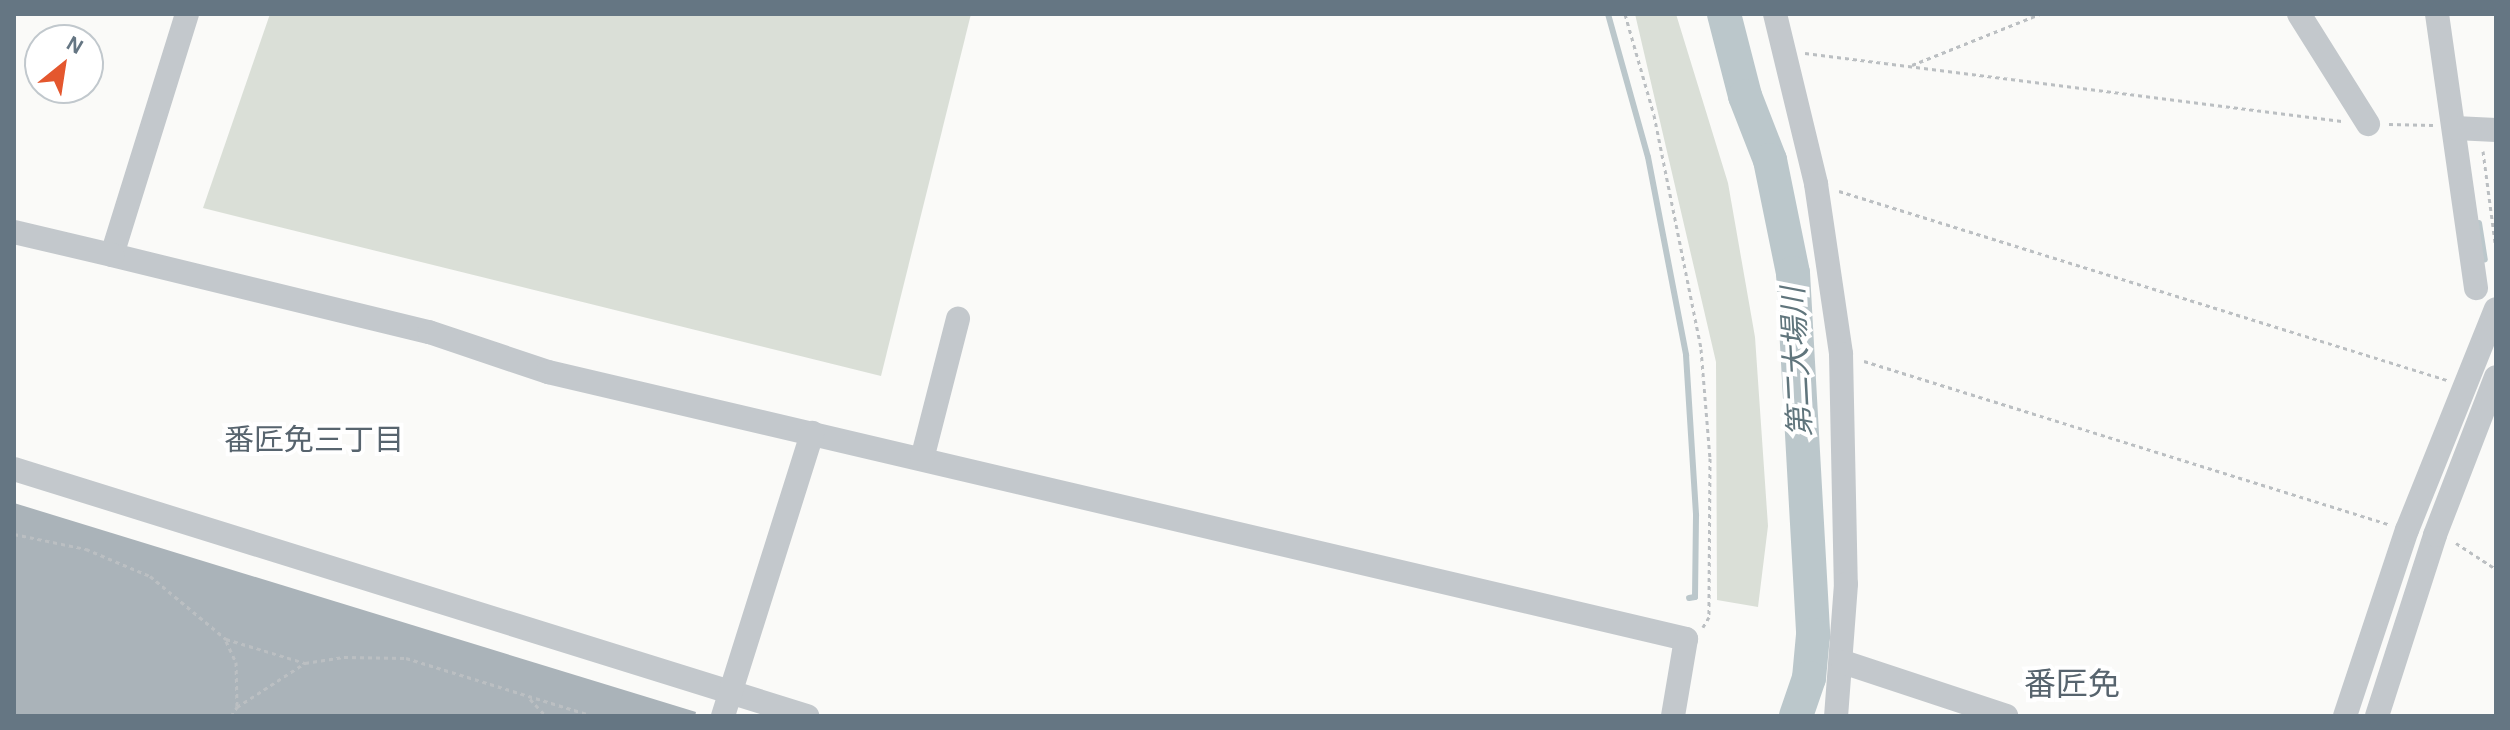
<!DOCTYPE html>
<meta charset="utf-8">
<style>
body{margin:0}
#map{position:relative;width:2510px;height:730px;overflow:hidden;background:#fafaf8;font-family:"Alegreya Sans","Noto Sans JP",sans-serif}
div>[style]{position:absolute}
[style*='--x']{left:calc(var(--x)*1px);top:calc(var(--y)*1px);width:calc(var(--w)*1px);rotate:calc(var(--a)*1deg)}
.green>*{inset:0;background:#dadfd7}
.stream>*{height:6px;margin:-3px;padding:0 3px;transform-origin:3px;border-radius:3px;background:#bbc7cb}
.river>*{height:34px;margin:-17px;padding:0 17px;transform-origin:17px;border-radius:17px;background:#bbc7cb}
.building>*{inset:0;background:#aab3b9}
.path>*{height:3px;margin-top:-1.5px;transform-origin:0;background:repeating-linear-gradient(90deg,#bbbfc2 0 4px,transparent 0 8px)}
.minor>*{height:24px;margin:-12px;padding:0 12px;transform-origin:12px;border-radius:12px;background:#c3c8cc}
span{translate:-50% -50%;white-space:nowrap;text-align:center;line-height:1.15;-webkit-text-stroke:8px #fff;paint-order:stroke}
.water-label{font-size:30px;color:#60757c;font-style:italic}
.neighbourhood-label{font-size:30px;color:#57646e}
.quarter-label{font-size:32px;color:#57646e}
.frame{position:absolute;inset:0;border:16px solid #657683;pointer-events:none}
.north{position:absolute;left:24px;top:24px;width:80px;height:80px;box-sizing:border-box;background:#fff;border:2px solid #c1c8cd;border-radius:50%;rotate:30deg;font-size:22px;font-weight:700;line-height:32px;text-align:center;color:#657683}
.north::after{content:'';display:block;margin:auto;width:28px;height:36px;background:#e4572e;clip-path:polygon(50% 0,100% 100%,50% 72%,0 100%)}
</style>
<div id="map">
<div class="green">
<i style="clip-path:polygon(270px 14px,971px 14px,881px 376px,203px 208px)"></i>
<i style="clip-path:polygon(1635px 14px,1676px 14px,1728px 183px,1755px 337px,1768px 526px,1758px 607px,1717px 600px,1716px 362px)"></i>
</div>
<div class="stream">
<i style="--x:1608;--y:14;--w:148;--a:74.4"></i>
<i style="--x:1648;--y:157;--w:202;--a:79.1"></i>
<i style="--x:1686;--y:355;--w:161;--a:86.4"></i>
<i style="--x:1696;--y:516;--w:81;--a:90.7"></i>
<i style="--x:1695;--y:597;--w:6;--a:171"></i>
<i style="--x:2479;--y:223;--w:37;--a:81"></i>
</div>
<div class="river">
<i style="--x:1724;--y:14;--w:85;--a:75.6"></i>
<i style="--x:1745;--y:96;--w:69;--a:68.7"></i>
<i style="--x:1770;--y:160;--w:115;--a:78.5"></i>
<i style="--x:1793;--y:273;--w:363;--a:86.8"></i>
<i style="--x:1813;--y:635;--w:43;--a:95.3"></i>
<i style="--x:1809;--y:678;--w:40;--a:108.9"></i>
</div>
<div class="building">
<i style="clip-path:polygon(14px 503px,696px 712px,695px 716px,14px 716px)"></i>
</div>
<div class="path">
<i style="--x:1625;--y:14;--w:105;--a:74"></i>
<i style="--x:1654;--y:115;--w:239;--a:78.6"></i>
<i style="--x:1701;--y:349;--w:109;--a:85.3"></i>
<i style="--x:1710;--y:458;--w:159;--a:90.4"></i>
<i style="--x:1709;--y:617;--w:12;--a:121"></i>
<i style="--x:1805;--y:53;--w:541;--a:7.22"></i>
<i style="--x:1912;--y:65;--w:138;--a:-21.7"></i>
<i style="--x:2389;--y:124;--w:44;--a:1.3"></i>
<i style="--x:2483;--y:151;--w:100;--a:82.5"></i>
<i style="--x:1839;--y:191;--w:637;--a:17.27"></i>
<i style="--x:1864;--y:361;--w:549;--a:17.28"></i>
<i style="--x:14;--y:534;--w:74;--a:11.8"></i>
<i style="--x:86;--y:549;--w:69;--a:22.9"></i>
<i style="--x:150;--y:576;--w:99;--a:39.7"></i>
<i style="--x:226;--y:639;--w:83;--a:16.9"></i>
<i style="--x:305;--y:663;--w:39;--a:-9"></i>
<i style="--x:344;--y:657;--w:62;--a:0.9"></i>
<i style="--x:406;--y:658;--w:196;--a:17.2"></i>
<i style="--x:2456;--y:543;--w:48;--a:33"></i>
<i style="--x:226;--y:641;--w:23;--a:65"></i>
<i style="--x:236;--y:662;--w:45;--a:88.7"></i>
<i style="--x:530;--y:699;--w:23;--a:47"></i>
<i style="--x:231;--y:716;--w:11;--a:-56"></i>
<i style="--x:237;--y:707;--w:81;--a:-32.9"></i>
</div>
<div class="minor">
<i style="--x:187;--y:14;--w:252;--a:107.3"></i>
<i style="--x:112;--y:255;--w:326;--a:13.7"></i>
<i style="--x:429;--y:332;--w:126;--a:18.6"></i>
<i style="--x:548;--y:372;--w:1169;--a:13.2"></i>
<i style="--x:1686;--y:639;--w:78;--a:99.6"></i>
<i style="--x:1775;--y:14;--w:175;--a:76.4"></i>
<i style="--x:1816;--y:184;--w:172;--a:81.6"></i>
<i style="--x:1841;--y:354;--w:230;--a:88.8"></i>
<i style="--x:1846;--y:584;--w:132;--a:94.3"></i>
<i style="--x:2299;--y:14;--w:130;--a:57.9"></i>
<i style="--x:2437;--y:14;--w:277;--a:81.9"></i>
<i style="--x:2455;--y:128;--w:41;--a:2.8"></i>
<i style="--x:14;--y:232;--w:101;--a:13.2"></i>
<i style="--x:922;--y:459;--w:145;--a:-75.6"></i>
<i style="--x:14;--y:469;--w:831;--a:17.3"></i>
<i style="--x:1843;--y:662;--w:172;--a:18.3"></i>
<i style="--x:723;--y:716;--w:297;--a:-72.5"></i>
<i style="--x:2345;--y:716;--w:196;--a:-71.6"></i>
<i style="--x:2407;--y:530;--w:238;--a:-68.1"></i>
<i style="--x:2377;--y:716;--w:190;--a:-72.2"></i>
<i style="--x:2435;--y:535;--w:169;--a:-68.9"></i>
</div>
<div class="water-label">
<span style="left:1798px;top:362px;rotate:-93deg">第二大場川</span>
</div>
<div class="neighbourhood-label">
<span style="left:314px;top:441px">番匠免三丁目</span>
</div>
<div class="quarter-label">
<span style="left:2072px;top:685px">番匠免</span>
</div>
<div class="frame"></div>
<div class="north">N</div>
</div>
